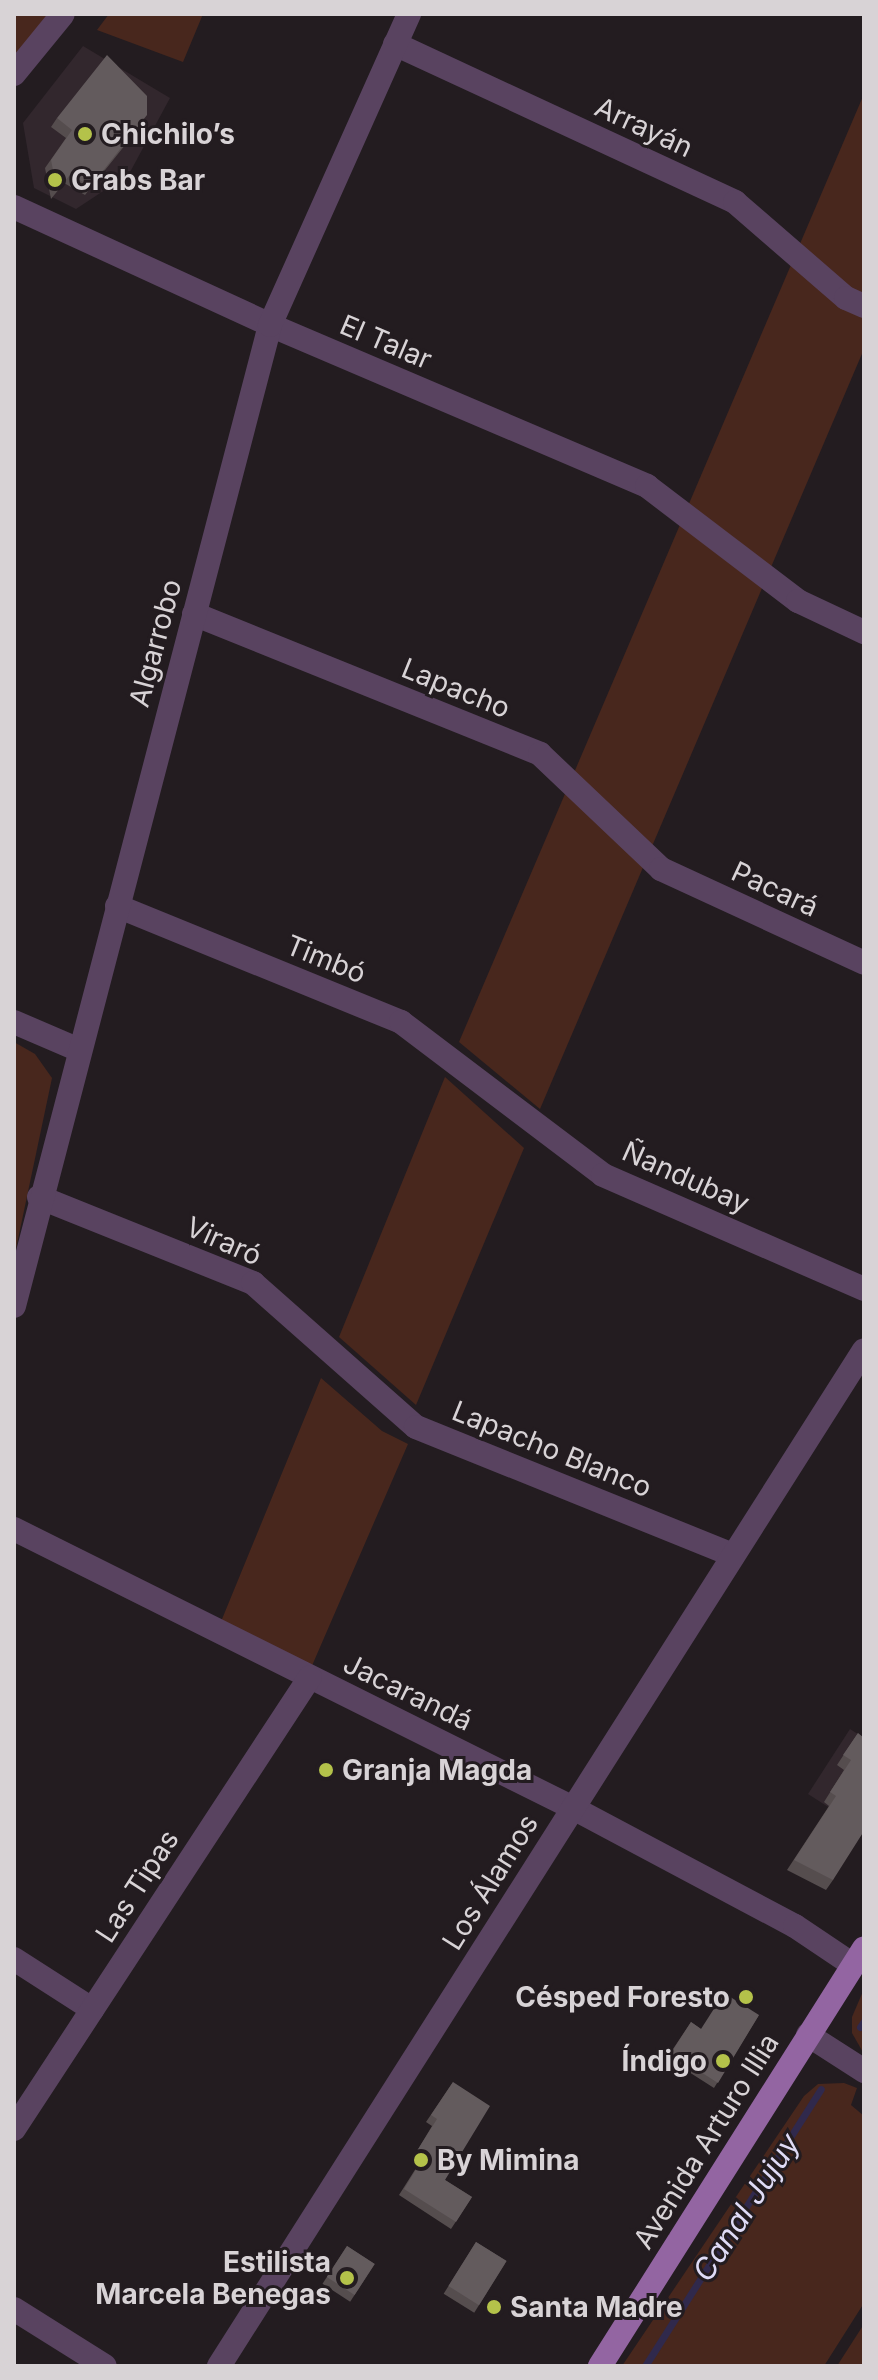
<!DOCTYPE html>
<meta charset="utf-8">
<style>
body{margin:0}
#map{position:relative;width:878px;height:2380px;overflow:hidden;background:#231c20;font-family:Inter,sans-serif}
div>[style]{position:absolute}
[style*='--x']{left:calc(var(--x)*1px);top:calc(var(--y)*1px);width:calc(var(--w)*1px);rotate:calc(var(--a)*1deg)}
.built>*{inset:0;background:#32272d}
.green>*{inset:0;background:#48271d}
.stream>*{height:7px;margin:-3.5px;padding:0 3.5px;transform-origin:3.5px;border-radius:3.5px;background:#30294c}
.minor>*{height:24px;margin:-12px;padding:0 12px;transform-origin:12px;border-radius:12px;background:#594360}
.major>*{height:24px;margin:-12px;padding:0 12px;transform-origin:12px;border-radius:12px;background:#9365a2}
.wall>*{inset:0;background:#554d4e;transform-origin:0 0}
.building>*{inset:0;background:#635b5d;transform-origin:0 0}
.dots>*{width:22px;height:22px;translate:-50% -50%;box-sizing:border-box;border:4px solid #231c20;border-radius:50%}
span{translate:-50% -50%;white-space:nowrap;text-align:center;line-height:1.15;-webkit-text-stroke:6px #231c20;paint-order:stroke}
.street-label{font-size:28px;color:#d8d3d6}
.poi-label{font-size:28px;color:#d8d3d6;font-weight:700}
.left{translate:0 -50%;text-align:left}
.right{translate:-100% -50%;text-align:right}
.water-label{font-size:30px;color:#dfdbf6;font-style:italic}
.frame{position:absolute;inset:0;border:16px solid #d8d3d6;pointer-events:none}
</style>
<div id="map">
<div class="built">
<i style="clip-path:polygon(83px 46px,170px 98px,129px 174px,76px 209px,34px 188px,23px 123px)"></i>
<i style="clip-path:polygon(850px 1729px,864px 1738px,864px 1830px,808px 1794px)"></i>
</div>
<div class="green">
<i style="clip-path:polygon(14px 14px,49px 14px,14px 59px)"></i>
<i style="clip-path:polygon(109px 14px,203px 14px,183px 62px,97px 30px)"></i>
<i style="clip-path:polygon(864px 94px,864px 349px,540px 1109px,459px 1042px)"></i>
<i style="clip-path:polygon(14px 1042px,35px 1054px,52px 1078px,14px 1258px)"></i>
<i style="clip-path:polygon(445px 1077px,524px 1148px,416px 1405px,339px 1337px)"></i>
<i style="clip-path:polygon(321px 1378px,382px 1431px,408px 1444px,311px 1668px,220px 1624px)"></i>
<i style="clip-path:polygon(864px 1989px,864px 2054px,852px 2033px,852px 2017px)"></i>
<i style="clip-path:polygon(844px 2083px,857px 2088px,851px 2105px,864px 2116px,864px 2303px,824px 2366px,622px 2366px,804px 2096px,818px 2084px)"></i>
<i style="clip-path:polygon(864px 2324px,864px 2366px,837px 2366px)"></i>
</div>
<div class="stream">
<i style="--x:860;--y:2027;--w:7;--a:-56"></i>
<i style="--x:645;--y:2366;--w:328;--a:-57.6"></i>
</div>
<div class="minor">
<i style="--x:395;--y:44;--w:375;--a:24.9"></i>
<i style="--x:735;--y:202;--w:147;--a:40.9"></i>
<i style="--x:846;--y:298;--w:20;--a:24"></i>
<i style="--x:14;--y:74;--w:77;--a:-50.8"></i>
<i style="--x:14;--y:207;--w:282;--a:24.7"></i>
<i style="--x:270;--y:325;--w:410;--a:23.1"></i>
<i style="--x:647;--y:486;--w:190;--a:37.3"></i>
<i style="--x:798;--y:601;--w:73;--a:25.2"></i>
<i style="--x:194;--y:614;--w:373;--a:22"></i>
<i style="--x:540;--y:754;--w:167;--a:43.5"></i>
<i style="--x:661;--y:869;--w:224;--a:24.8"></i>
<i style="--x:117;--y:906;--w:307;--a:22.2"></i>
<i style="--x:401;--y:1022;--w:253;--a:37.1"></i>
<i style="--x:603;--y:1175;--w:285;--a:23.6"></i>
<i style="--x:14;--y:1022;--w:71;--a:23.3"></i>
<i style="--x:39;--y:1197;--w:231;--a:21.9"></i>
<i style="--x:253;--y:1283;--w:217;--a:41.5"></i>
<i style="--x:416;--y:1427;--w:342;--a:22"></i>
<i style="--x:14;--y:1306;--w:1014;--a:-75.37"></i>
<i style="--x:270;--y:325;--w:341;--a:-65.9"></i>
<i style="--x:14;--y:1529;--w:625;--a:26.52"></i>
<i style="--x:573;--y:1808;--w:251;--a:28"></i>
<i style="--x:795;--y:1926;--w:70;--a:33.9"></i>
<i style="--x:14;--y:1959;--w:93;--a:32.7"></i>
<i style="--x:808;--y:2035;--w:67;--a:32.7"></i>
<i style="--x:14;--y:2129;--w:540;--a:-56.78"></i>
<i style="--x:14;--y:2309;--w:107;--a:32.1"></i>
<i style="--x:219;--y:2366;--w:1203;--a:-57.59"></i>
</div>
<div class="major">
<i style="--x:600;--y:2366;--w:494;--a:-57.7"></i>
</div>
<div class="wall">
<i style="clip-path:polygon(57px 118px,142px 124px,85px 195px,64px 183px,51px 199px,45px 168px,66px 138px,51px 127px)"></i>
<i style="clip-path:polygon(858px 1733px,833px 1880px,826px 1890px,787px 1870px,829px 1806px,824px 1802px,844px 1770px,837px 1765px)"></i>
<i style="clip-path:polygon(759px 2015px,714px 2088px,667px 2058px,691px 2022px,701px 2029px)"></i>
<i style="clip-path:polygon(453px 2082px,445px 2180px,472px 2197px,451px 2229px,399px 2195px,418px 2165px,411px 2161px,432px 2126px,426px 2122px)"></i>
<i style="left:476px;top:2242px;width:36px;height:61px;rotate:32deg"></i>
<i style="left:347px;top:2246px;width:33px;height:45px;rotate:33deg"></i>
</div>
<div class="building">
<i style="clip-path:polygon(107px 55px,147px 96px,147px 115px,91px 186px,70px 175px,57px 190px,51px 160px,72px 130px,57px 118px)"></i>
<i style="clip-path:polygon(858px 1733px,864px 1738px,864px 1831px,833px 1880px,794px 1860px,836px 1796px,830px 1792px,851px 1760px,843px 1755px)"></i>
<i style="clip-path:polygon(724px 1993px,759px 2015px,718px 2083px,671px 2053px,691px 2022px,701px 2029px)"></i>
<i style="clip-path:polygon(453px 2082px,490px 2106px,445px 2180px,472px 2197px,456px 2222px,404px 2189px,423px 2158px,415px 2154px,437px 2119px,431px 2115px)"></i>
<i style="left:476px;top:2242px;width:36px;height:52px;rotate:32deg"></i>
<i style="left:347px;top:2246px;width:33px;height:37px;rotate:33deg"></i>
</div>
<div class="dots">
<i style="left:85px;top:134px;background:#b4c24a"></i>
<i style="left:55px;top:180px;background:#b4c24a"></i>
<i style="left:326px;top:1770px;background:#b4c24a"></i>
<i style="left:746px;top:1997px;background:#b4c24a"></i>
<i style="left:723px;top:2061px;background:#b4c24a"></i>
<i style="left:421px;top:2160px;background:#b4c24a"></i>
<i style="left:347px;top:2278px;background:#b4c24a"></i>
<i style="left:494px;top:2307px;background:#b4c24a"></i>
</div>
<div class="street-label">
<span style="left:644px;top:127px;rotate:25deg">Arrayán</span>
<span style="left:386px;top:342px;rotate:23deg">El Talar</span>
<span style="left:155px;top:643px;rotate:-75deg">Algarrobo</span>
<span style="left:456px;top:688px;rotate:22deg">Lapacho</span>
<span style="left:775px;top:889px;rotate:25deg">Pacará</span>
<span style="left:326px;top:959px;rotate:22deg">Timbó</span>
<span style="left:686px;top:1177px;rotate:24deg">Ñandubay</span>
<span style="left:224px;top:1241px;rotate:24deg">Viraró</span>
<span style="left:552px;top:1449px;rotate:22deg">Lapacho Blanco</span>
<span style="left:408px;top:1692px;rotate:26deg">Jacarandá</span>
<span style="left:490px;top:1882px;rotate:-58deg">Los Álamos</span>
<span style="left:137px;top:1886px;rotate:-57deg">Las Tipas</span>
<span style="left:706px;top:2141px;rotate:-58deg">Avenida Arturo Illia</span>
</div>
<div class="poi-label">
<span class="left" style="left:101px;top:134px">Chichilo’s</span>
<span class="left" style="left:71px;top:180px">Crabs Bar</span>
<span class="left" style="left:342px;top:1770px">Granja Magda</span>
<span class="right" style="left:730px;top:1997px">Césped Foresto</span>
<span class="right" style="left:707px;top:2061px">Índigo</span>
<span class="left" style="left:437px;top:2160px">By Mimina</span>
<span class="right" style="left:331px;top:2278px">Estilista<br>Marcela Benegas</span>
<span class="left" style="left:510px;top:2307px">Santa Madre</span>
</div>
<div class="water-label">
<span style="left:746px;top:2207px;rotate:-57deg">Canal Jujuy</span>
</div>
<div class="frame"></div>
</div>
